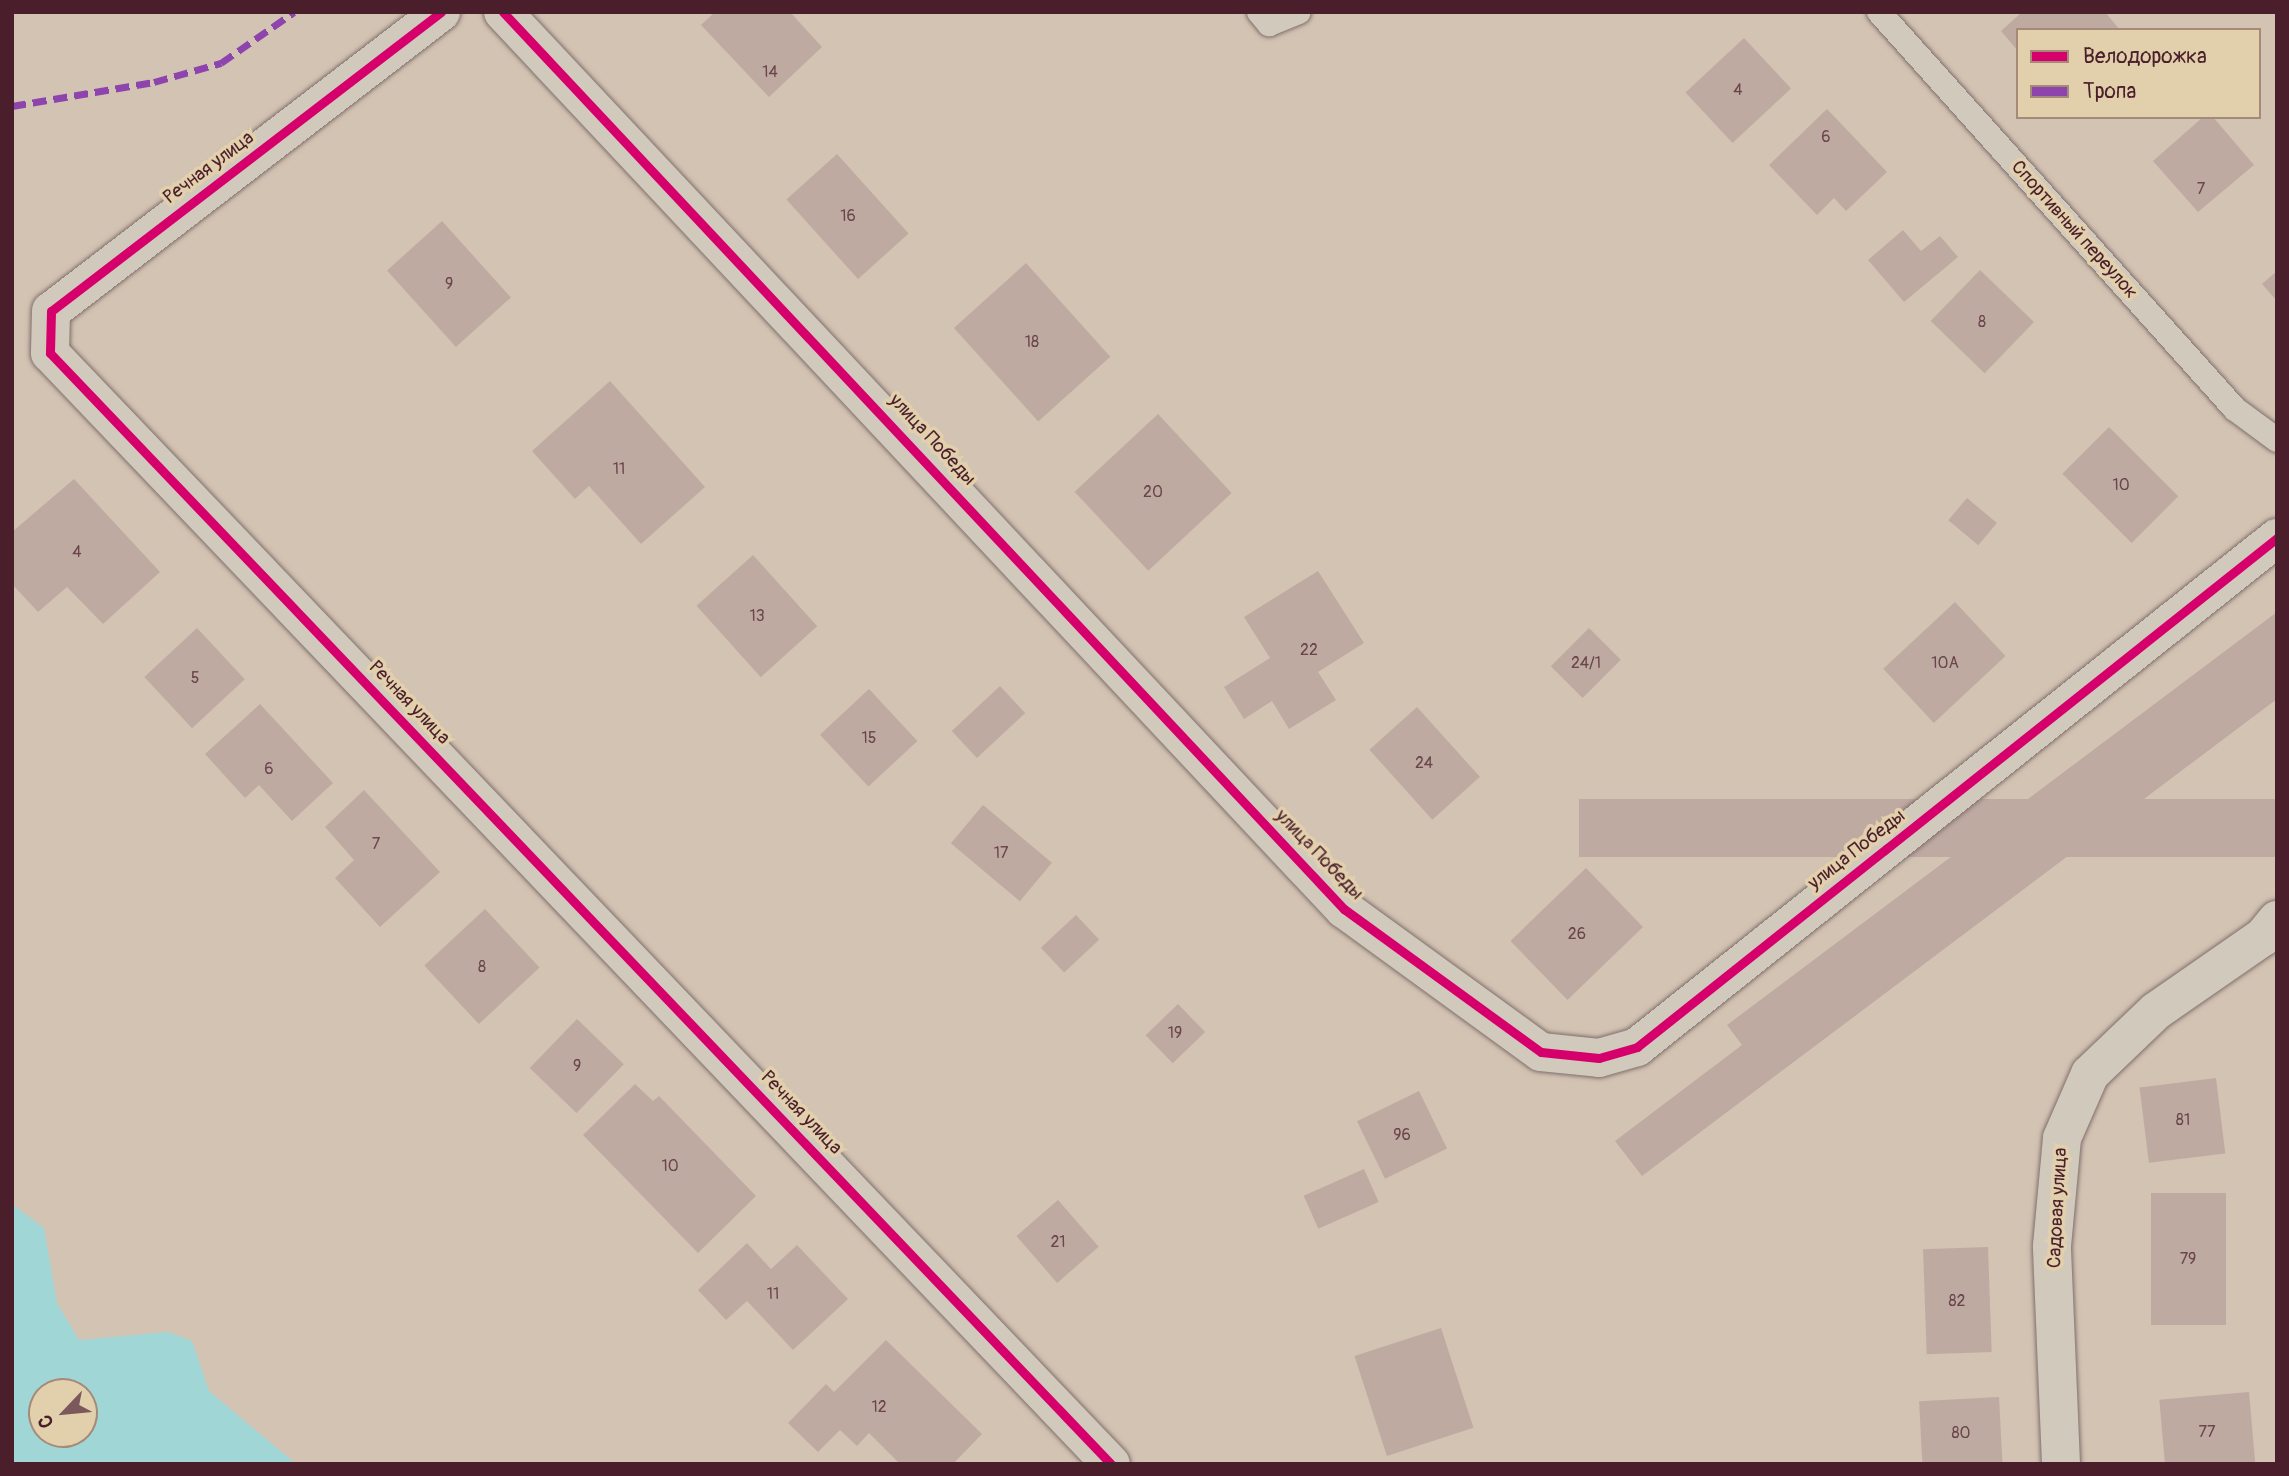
<!DOCTYPE html>
<meta charset="utf-8">
<style>
body{margin:0}
#map{position:relative;width:2289px;height:1476px;overflow:hidden;background:#d3c3b3;font-family:Pangolin,sans-serif}
div>[style]{position:absolute}
[style*='--x']{left:calc(var(--x)*1px);top:calc(var(--y)*1px);width:calc(var(--w)*1px);rotate:calc(var(--a)*1deg)}
.water>*{inset:0;background:#a1d6d6}
.building>*{inset:0;background:#bfaaa2;transform-origin:0 0}
.roads{filter:drop-shadow(0 0 2px #80706c) drop-shadow(0 0 2px #80706c)}
.lane>*{height:24px;margin:-12px;padding:0 12px;transform-origin:12px;border-radius:12px;background:#d1c9bc}
.street>*{height:38px;margin:-19px;padding:0 19px;transform-origin:19px;border-radius:19px;background:#d1c9bc}
.quiet>*{height:7px;margin-top:-3.5px;transform-origin:0;background:repeating-linear-gradient(90deg,#8e44ad 0 14px,transparent 0 21px)}
.cycleway>*{height:9px;margin:-4.5px;padding:0 4.5px;transform-origin:4.5px;border-radius:4.5px;background:#d6006c}
span{translate:-50% -50%;white-space:nowrap;text-align:center;line-height:1.15;-webkit-text-stroke:7px #e2d0ad;paint-order:stroke}
.number-label{font-size:16px;color:#6a464c}
.number-label span{-webkit-text-stroke-width:0}
.street-label{font-size:19px;color:#4a1f2b}
.frame{position:absolute;inset:0;border:14px solid #4a1f2b;pointer-events:none}
.legend{position:absolute;left:2016px;top:28px;width:245px;height:91px;box-sizing:border-box;background:#e2d0ad;border:2px solid #a58979;margin:0;padding:9px 12px;list-style:none;font-size:21px;color:#4a1f2b}
.legend li{display:flex;align-items:center;gap:14px;height:35px}
.legend b{width:35px;border:2px solid #a58979}
.north{position:absolute;left:28px;top:1378px;width:70px;height:70px;box-sizing:border-box;background:#e2d0ad;border:2px solid #a58979;border-radius:50%;rotate:244deg;font-size:19px;font-weight:700;line-height:28px;text-align:center;color:#4a1f2b}
.north::after{content:'';display:block;margin:auto;width:24px;height:32px;background:#7a585b;clip-path:polygon(50% 0,100% 100%,50% 72%,0 100%)}
</style>
<div id="map">
<div class="water">
<i style="clip-path:polygon(evenodd,12px 1204px,44px 1228px,57px 1303px,79px 1340px,168px 1332px,192px 1341px,209px 1391px,296px 1464px,12px 1464px,12px 1204px,42px 1392px,84px 1392px,84px 1434px,42px 1434px,42px 1392px)"></i>
</div>
<div class="building">
<i style="clip-path:polygon(715px 12px,790px 12px,822px 47px,769px 97px,701px 25px)"></i>
<i style="clip-path:polygon(2022px 12px,2105px 12px,2120px 30px,2018px 30px,2018px 51px,2001px 31px)"></i>
<i style="left:1744px;top:38px;width:69px;height:80px;rotate:47deg"></i>
<i style="clip-path:polygon(1827px 109px,1887px 172px,1846px 211px,1834px 198px,1817px 215px,1769px 165px)"></i>
<i style="clip-path:polygon(2203px 117px,2213px 117px,2254px 165px,2198px 212px,2153px 161px)"></i>
<i style="left:837px;top:154px;width:107px;height:68px;rotate:48deg"></i>
<i style="left:442px;top:221px;width:103px;height:74px;rotate:48deg"></i>
<i style="clip-path:polygon(1903px 230px,1921px 251px,1940px 236px,1958px 257px,1904px 302px,1868px 260px)"></i>
<i style="left:1026px;top:263px;width:126px;height:97px;rotate:48deg"></i>
<i style="left:1980px;top:270px;width:75px;height:71px;rotate:44deg"></i>
<i style="clip-path:polygon(2277px 271px,2277px 301px,2262px 284px)"></i>
<i style="clip-path:polygon(610px 381px,705px 487px,641px 544px,589px 486px,575px 499px,532px 451px)"></i>
<i style="left:1158px;top:414px;width:108px;height:114px;rotate:47deg"></i>
<i style="left:2109px;top:427px;width:98px;height:66px;rotate:45deg"></i>
<i style="clip-path:polygon(74px 479px,160px 572px,103px 624px,67px 587px,38px 612px,12px 584px,12px 532px)"></i>
<i style="left:1967px;top:498px;width:39px;height:29px;rotate:40deg"></i>
<i style="left:753px;top:555px;width:96px;height:76px;rotate:48deg"></i>
<i style="clip-path:polygon(1318px 571px,1364px 643px,1318px 672px,1336px 700px,1289px 729px,1272px 701px,1244px 719px,1224px 687px,1270px 658px,1244px 617px)"></i>
<i style="left:1955px;top:602px;width:74px;height:98px;rotate:47deg"></i>
<i style="clip-path:polygon(2277px 612px,2277px 699px,1642px 1176px,1615px 1141px,1742px 1045px,1727px 1025px)"></i>
<i style="left:197px;top:628px;width:70px;height:72px;rotate:47deg"></i>
<i style="left:1589px;top:628px;width:45px;height:54px;rotate:45deg"></i>
<i style="left:1000px;top:686px;width:37px;height:66px;rotate:47deg"></i>
<i style="left:869px;top:689px;width:71px;height:67px;rotate:47deg"></i>
<i style="clip-path:polygon(260px 704px,333px 783px,292px 821px,259px 785px,245px 798px,205px 754px)"></i>
<i style="left:1417px;top:707px;width:94px;height:64px;rotate:48deg"></i>
<i style="clip-path:polygon(364px 790px,440px 872px,380px 927px,335px 878px,354px 860px,325px 827px)"></i>
<i style="left:2277px;top:799px;width:58px;height:698px;rotate:90deg"></i>
<i style="left:983px;top:805px;width:90px;height:50px;rotate:40deg"></i>
<i style="left:1586px;top:868px;width:82px;height:105px;rotate:46deg"></i>
<i style="left:485px;top:909px;width:80px;height:83px;rotate:47deg"></i>
<i style="left:1076px;top:915px;width:34px;height:48px;rotate:47deg"></i>
<i style="left:1178px;top:1004px;width:39px;height:45px;rotate:46deg"></i>
<i style="left:577px;top:1019px;width:65px;height:68px;rotate:44deg"></i>
<i style="left:2216px;top:1078px;width:76px;height:77px;rotate:83deg"></i>
<i style="clip-path:polygon(635px 1084px,653px 1101px,659px 1096px,756px 1196px,698px 1253px,583px 1135px)"></i>
<i style="left:1419px;top:1091px;width:64px;height:69px;rotate:64deg"></i>
<i style="left:1364px;top:1169px;width:36px;height:66px;rotate:66deg"></i>
<i style="left:2151px;top:1193px;width:75px;height:132px"></i>
<i style="left:1058px;top:1200px;width:62px;height:55px;rotate:49deg"></i>
<i style="clip-path:polygon(747px 1243px,771px 1269px,797px 1245px,848px 1299px,793px 1350px,747px 1301px,726px 1320px,698px 1290px)"></i>
<i style="left:1988px;top:1247px;width:105px;height:65px;rotate:88deg"></i>
<i style="left:1441px;top:1328px;width:105px;height:91px;rotate:72deg"></i>
<i style="clip-path:polygon(886px 1340px,982px 1434px,953px 1464px,900px 1464px,869px 1433px,857px 1446px,840px 1430px,818px 1452px,788px 1423px,826px 1384px,834px 1392px)"></i>
<i style="left:2249px;top:1392px;width:72px;height:90px;rotate:85deg"></i>
<i style="left:1999px;top:1397px;width:67px;height:80px;rotate:87deg"></i>
</div>
<div class="roads">
<div class="lane">
<i style="--x:1259;--y:12;--w:16;--a:50"></i>
<i style="--x:1269;--y:24;--w:32;--a:-22"></i>
<i style="--x:1879;--y:12;--w:533;--a:48.12"></i>
<i style="--x:2235;--y:409;--w:52;--a:36.4"></i>
</div>
<div class="street">
<i style="--x:441;--y:12;--w:491;--a:142.5"></i>
<i style="--x:51;--y:311;--w:42;--a:91.4"></i>
<i style="--x:50;--y:353;--w:1536;--a:46.32"></i>
<i style="--x:503;--y:12;--w:1230;--a:46.85"></i>
<i style="--x:1344;--y:909;--w:243;--a:36"></i>
<i style="--x:1541;--y:1052;--w:58;--a:5.9"></i>
<i style="--x:1599;--y:1058;--w:40;--a:-16"></i>
<i style="--x:1637;--y:1047;--w:818;--a:-38.5"></i>
<i style="--x:2061;--y:1464;--w:218;--a:-92.4"></i>
<i style="--x:2052;--y:1246;--w:108;--a:-84.7"></i>
<i style="--x:2062;--y:1138;--w:70;--a:-66.4"></i>
<i style="--x:2090;--y:1074;--w:91;--a:-43.7"></i>
<i style="--x:2156;--y:1011;--w:130;--a:-34.7"></i>
<i style="--x:2263;--y:937;--w:22;--a:-51"></i>
</div>
</div>
<div class="quiet">
<i style="--x:12;--y:106;--w:144;--a:-9.6"></i>
<i style="--x:154;--y:82;--w:70;--a:-15.8"></i>
<i style="--x:221;--y:63;--w:89;--a:-34.9"></i>
</div>
<div class="cycleway">
<i style="--x:441;--y:12;--w:491;--a:142.5"></i>
<i style="--x:51;--y:311;--w:42;--a:91.4"></i>
<i style="--x:50;--y:353;--w:1536;--a:46.32"></i>
<i style="--x:503;--y:12;--w:1230;--a:46.85"></i>
<i style="--x:1344;--y:909;--w:243;--a:36"></i>
<i style="--x:1541;--y:1052;--w:58;--a:5.9"></i>
<i style="--x:1599;--y:1058;--w:40;--a:-16"></i>
<i style="--x:1637;--y:1047;--w:818;--a:-38.5"></i>
</div>
<div class="number-label">
<span style="left:770px;top:72px">14</span>
<span style="left:1738px;top:90px">4</span>
<span style="left:1826px;top:137px">6</span>
<span style="left:2201px;top:189px">7</span>
<span style="left:848px;top:216px">16</span>
<span style="left:449px;top:284px">9</span>
<span style="left:1982px;top:322px">8</span>
<span style="left:1032px;top:342px">18</span>
<span style="left:619px;top:469px">11</span>
<span style="left:2121px;top:485px">10</span>
<span style="left:1153px;top:492px">20</span>
<span style="left:77px;top:552px">4</span>
<span style="left:757px;top:616px">13</span>
<span style="left:1309px;top:650px">22</span>
<span style="left:1586px;top:663px">24/1</span>
<span style="left:1945px;top:663px">10А</span>
<span style="left:195px;top:678px">5</span>
<span style="left:869px;top:738px">15</span>
<span style="left:1424px;top:763px">24</span>
<span style="left:269px;top:769px">6</span>
<span style="left:376px;top:844px">7</span>
<span style="left:1001px;top:853px">17</span>
<span style="left:1577px;top:934px">26</span>
<span style="left:482px;top:967px">8</span>
<span style="left:1175px;top:1033px">19</span>
<span style="left:577px;top:1066px">9</span>
<span style="left:2183px;top:1120px">81</span>
<span style="left:1402px;top:1135px">96</span>
<span style="left:670px;top:1166px">10</span>
<span style="left:1058px;top:1242px">21</span>
<span style="left:2188px;top:1259px">79</span>
<span style="left:773px;top:1294px">11</span>
<span style="left:1957px;top:1301px">82</span>
<span style="left:879px;top:1407px">12</span>
<span style="left:2207px;top:1432px">77</span>
<span style="left:1961px;top:1433px">80</span>
</div>
<div class="street-label">
<span style="left:209px;top:168px;rotate:-37deg">Речная улица</span>
<span style="left:2074px;top:230px;rotate:48deg">Спортивный переулок</span>
<span style="left:932px;top:440px;rotate:47deg">улица Победы</span>
<span style="left:409px;top:703px;rotate:46deg">Речная улица</span>
<span style="left:1857px;top:850px;rotate:-38deg">улица Победы</span>
<span style="left:1319px;top:855px;rotate:46deg">улица Победы</span>
<span style="left:801px;top:1113px;rotate:46deg">Речная улица</span>
<span style="left:2058px;top:1208px;rotate:-87deg">Садовая улица</span>
</div>
<div class="frame"></div>
<ul class="legend">
<li><b style="height:9px;background:#d6006c"></b>Велодорожка</li>
<li><b style="height:9px;background:#8e44ad"></b>Тропа</li>
</ul>
<div class="north">С</div>
</div>
